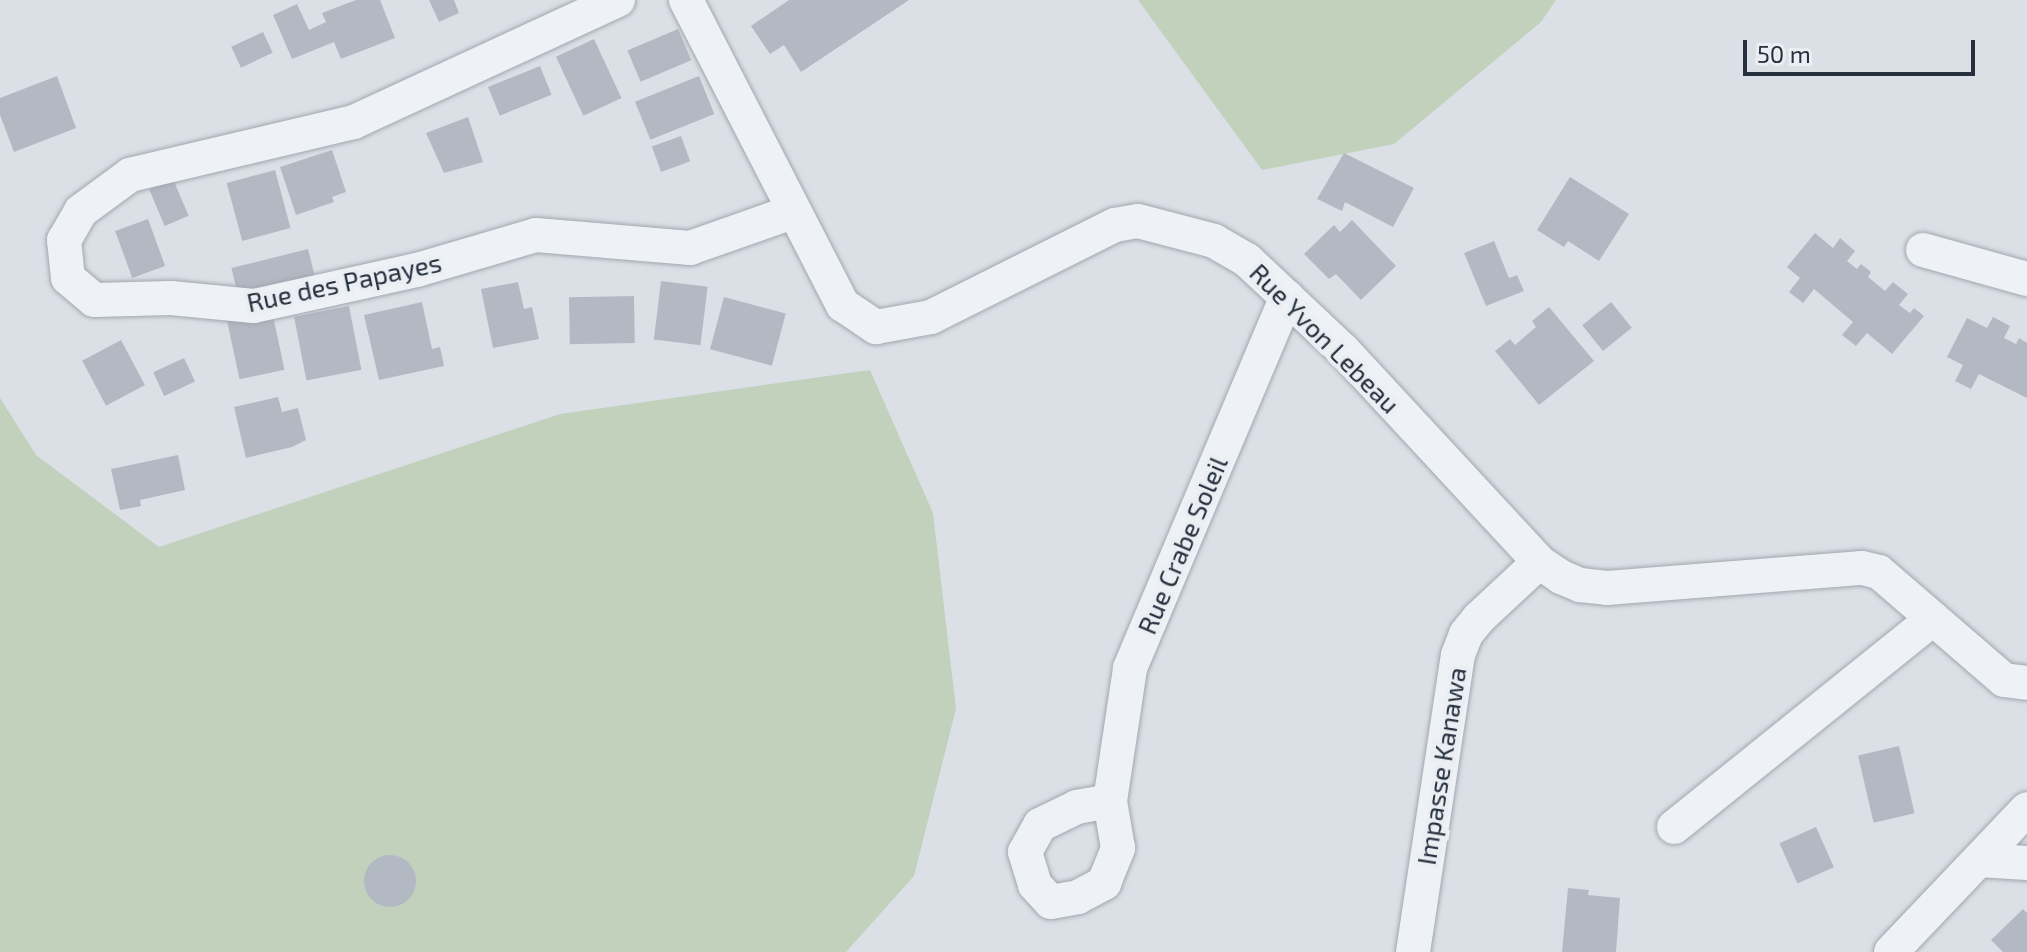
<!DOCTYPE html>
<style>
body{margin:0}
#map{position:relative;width:2027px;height:952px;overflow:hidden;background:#dbe0e6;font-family:"Exo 2",sans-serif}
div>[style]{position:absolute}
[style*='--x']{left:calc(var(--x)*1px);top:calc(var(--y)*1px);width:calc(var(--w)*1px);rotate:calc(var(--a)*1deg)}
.green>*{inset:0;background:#c2d1bc}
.building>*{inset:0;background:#b3b9c3;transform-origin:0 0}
.round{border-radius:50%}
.roads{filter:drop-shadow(0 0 2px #a1a7b0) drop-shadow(0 0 2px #a1a7b0)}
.minor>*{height:34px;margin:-17px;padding:0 17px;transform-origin:17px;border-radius:17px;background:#eef1f5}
span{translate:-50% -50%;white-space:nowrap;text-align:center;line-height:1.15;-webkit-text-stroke:8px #ebeff4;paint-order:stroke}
.street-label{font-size:26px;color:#252f3d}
.scale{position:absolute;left:1743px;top:40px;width:232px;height:36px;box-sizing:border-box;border:4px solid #252f3d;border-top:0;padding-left:10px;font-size:24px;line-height:28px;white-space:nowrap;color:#252f3d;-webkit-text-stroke:6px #ebeff4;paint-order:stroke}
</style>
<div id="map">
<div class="green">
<i style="clip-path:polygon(1138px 0,1556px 0,1541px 22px,1394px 144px,1262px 170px)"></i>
<i style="clip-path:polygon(870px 370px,933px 513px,956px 709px,914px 876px,846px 952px,0 952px,0 398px,36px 455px,159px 547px,560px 414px)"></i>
</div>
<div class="building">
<i style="clip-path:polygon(356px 0,380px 0,395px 38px,341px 59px,334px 42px,292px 59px,273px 15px,297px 4px,309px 30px,326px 22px,322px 13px)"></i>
<i style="clip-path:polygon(429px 0,454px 0,459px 13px,439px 22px)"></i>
<i style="clip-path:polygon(789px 0,909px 0,801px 72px,784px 45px,770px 54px,751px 26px)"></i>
<i style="left:678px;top:29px;width:34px;height:55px;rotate:67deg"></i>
<i style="left:263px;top:32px;width:23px;height:35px;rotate:65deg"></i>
<i style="left:594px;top:39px;width:65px;height:42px;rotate:65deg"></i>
<i style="left:540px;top:66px;width:31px;height:56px;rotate:68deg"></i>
<i style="clip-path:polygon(57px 76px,76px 128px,14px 152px,0 115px,0 98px)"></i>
<i style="left:699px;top:76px;width:41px;height:69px;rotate:68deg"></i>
<i style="clip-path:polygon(468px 117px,483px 162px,444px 173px,426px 133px)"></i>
<i style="left:681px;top:136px;width:27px;height:31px;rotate:70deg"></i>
<i style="clip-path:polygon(332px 150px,346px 192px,332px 197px,334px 202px,296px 215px,280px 167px)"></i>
<i style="clip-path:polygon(1344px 153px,1414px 188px,1393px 227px,1345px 202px,1342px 211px,1317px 199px)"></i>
<i style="left:275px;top:170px;width:60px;height:50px;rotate:75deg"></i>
<i style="clip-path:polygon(1570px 177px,1629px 214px,1599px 261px,1568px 241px,1564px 247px,1537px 230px)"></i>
<i style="left:173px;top:179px;width:40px;height:26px;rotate:67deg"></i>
<i style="left:148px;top:219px;width:50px;height:35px;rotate:70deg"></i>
<i style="clip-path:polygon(1352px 220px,1396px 266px,1361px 300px,1336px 274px,1329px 279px,1304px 254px,1334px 225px,1340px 232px)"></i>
<i style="clip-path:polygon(1815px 233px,1833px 248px,1840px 238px,1855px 251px,1847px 261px,1857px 269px,1861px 264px,1871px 272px,1868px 277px,1885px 291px,1893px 282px,1908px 294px,1899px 305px,1910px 313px,1914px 308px,1924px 316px,1892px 354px,1867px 333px,1856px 346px,1842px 335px,1853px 322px,1814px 289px,1803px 303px,1789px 292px,1800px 278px,1787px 267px)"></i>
<i style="clip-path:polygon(1494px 241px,1509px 278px,1517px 275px,1524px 291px,1486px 306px,1464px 253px)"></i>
<i style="left:308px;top:249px;width:33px;height:79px;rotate:76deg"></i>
<i style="left:661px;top:281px;width:47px;height:59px;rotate:7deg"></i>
<i style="clip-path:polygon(518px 282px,524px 309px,532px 307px,539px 339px,493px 348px,481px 289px)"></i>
<i style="left:634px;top:296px;width:47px;height:65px;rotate:89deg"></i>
<i style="left:724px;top:297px;width:64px;height:54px;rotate:15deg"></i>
<i style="clip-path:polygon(422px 302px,432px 349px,440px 347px,444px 366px,379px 380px,364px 315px)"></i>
<i style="left:1611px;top:302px;width:33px;height:37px;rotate:51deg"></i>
<i style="left:349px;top:306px;width:65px;height:56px;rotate:79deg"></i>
<i style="clip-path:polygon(1549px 307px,1594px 361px,1539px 405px,1495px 351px,1510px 339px,1515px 345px,1536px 327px,1532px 321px)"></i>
<i style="left:272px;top:311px;width:60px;height:46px;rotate:78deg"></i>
<i style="clip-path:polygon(1993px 317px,2010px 326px,2004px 338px,2016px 344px,2019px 338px,2027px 343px,2027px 398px,1979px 374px,1971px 389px,1955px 381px,1963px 365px,1947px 357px,1967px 318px,1987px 328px)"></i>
<i style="left:121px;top:340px;width:51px;height:44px;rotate:62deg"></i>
<i style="left:184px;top:358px;width:26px;height:34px;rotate:65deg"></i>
<i style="clip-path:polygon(278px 397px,282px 412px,298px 408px,306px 440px,292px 447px,246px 458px,234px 407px)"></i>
<i style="clip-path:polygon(178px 455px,185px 490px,140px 500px,141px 506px,120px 510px,111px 469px)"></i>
<i style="left:1899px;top:746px;width:69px;height:42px;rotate:77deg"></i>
<i style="left:1816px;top:827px;width:44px;height:40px;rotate:66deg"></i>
<i class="round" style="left:364px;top:855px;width:52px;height:52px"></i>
<i style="clip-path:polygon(1568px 888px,1589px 890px,1588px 895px,1620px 898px,1616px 952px,1562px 952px)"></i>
<i style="clip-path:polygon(2023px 909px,2027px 913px,2027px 952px,2003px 952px,1991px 940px)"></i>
</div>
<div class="roads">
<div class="minor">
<i style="--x:618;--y:0;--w:291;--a:155.2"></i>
<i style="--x:354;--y:122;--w:230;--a:166.7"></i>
<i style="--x:130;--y:175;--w:61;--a:143.7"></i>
<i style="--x:81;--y:211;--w:34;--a:120"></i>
<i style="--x:64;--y:240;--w:38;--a:84"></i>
<i style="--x:68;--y:278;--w:34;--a:40"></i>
<i style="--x:94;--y:300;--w:77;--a:-1.5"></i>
<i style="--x:171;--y:298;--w:83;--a:5.5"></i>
<i style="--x:254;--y:306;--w:167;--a:-12.5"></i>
<i style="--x:417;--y:270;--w:124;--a:-16.4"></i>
<i style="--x:536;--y:235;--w:155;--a:4.8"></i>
<i style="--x:690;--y:248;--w:108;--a:-19.4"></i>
<i style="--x:686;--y:0;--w:343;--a:62.8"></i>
<i style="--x:843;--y:305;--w:40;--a:34"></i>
<i style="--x:876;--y:327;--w:56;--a:-10.3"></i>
<i style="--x:931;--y:317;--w:206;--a:-26.6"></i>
<i style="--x:1115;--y:225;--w:23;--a:-10"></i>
<i style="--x:1138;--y:221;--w:79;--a:14.7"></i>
<i style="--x:1214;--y:241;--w:38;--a:30"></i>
<i style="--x:1247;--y:260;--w:132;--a:43.2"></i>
<i style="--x:1343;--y:350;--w:289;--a:47.2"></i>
<i style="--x:1539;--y:562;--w:27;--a:34"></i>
<i style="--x:1561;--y:577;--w:21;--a:23"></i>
<i style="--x:1580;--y:585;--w:27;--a:6"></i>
<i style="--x:1607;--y:588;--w:256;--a:-4.5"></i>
<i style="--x:1862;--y:568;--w:17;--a:13"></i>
<i style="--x:1879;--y:572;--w:165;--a:40.8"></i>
<i style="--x:2004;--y:680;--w:23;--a:7"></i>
<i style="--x:1923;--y:250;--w:108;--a:15.6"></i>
<i style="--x:1110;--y:801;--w:34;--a:170"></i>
<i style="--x:1077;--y:807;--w:41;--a:154.1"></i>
<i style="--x:1040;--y:825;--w:31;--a:119"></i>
<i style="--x:1025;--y:852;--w:34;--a:73"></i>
<i style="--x:1035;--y:885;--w:23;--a:47"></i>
<i style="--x:1051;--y:902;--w:27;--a:-10"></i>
<i style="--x:1078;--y:897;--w:30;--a:-28"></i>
<i style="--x:1104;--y:883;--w:38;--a:-68"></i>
<i style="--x:1118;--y:848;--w:48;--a:-99.7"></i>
<i style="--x:1110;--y:801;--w:134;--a:-81.4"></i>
<i style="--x:1130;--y:668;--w:403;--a:-67.1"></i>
<i style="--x:1674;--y:827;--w:332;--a:-38.8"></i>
<i style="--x:1979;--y:860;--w:48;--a:3.6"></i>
<i style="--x:1413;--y:952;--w:300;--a:-81.4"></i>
<i style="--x:1458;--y:655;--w:22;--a:-69"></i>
<i style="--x:1466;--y:634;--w:21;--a:-51"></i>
<i style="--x:1479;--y:618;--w:82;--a:-43"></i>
<i style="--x:1891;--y:952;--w:197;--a:-46.4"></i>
</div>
</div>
<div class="street-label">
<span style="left:344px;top:282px;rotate:-12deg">Rue des Papayes</span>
<span style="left:1325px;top:338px;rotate:45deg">Rue Yvon Lebeau</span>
<span style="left:1182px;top:545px;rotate:-67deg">Rue Crabe Soleil</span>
<span style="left:1441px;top:766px;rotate:-81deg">Impasse Kanawa</span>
</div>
<div class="scale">50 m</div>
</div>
